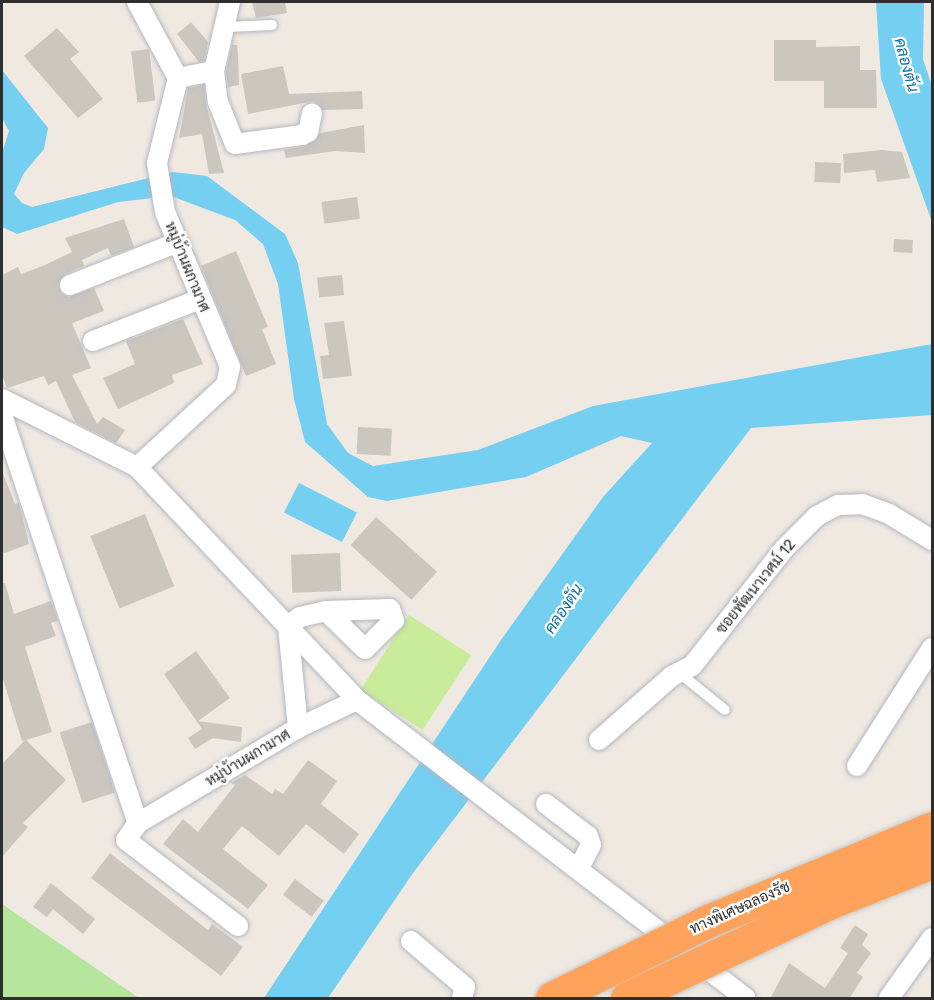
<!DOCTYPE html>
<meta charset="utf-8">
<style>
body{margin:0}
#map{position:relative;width:934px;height:1000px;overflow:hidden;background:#efe9e1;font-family:Rubik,Sarabun,sans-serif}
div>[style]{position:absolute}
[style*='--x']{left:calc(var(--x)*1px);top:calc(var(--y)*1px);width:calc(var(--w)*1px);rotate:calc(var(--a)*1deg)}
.green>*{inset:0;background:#b6e59e}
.pitch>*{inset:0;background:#c9ec9a;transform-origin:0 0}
.water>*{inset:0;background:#75cff0;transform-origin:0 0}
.building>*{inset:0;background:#cbc7bf;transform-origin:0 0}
.roads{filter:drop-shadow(0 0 2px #b4b7c1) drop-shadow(0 0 2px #b4b7c1)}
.service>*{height:10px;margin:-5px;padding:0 5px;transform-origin:5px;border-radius:5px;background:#fff}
.minor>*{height:20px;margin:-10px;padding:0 10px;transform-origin:10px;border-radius:10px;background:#fff}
.bridges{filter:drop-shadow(0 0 2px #c9c9c9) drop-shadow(0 0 2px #c9c9c9)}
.motorway-bridge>*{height:33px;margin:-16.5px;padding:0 16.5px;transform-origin:16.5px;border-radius:16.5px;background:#ffa35c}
span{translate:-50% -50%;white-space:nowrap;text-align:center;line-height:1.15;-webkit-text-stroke:4.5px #fff;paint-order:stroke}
.street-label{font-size:15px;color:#2e2e2e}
.water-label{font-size:16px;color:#0d6fa3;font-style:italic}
.frame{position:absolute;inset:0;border:3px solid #2e2e2e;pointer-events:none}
</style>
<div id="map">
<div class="green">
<i style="clip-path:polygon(2px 904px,139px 998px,2px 998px)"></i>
</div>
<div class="pitch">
<i style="left:409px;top:615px;width:74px;height:89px;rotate:33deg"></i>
</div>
<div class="water">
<i style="clip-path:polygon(876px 2px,924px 2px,923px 59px,932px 86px,932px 222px,881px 79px)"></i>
<i style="clip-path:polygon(2px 70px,48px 128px,44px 149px,24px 173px,14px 194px,22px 203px,32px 207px,173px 172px,207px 176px,285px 234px,298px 263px,327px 424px,348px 453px,373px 466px,478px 450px,593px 406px,932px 344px,932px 415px,751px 428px,413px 873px,328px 998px,264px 998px,501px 640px,603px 497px,652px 443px,621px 436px,526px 477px,387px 501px,368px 497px,305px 442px,294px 399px,278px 284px,263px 244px,235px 220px,171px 196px,118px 202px,17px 234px,2px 227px,2px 153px,9px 131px,2px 118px)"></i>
<i style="left:299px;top:483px;width:65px;height:33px;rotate:27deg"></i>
</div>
<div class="building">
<i style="clip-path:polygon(252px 2px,285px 2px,287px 13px,256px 18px)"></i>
<i style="clip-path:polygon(191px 22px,208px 42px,204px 61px,199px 62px,177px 34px)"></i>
<i style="clip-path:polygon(57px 28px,79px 52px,70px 59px,103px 99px,78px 118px,24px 56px)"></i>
<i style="clip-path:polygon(774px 40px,816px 40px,816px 47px,860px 46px,860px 70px,876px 70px,877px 108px,824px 108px,824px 81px,774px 81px)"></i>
<i style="clip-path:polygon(232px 45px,237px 45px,238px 53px,239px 85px,228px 87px,226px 72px)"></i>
<i style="left:149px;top:49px;width:52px;height:18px;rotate:83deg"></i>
<i style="clip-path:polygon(283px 66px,289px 94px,362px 91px,363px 109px,323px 110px,314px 101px,248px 114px,241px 74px)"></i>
<i style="clip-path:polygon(204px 85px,206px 104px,224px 173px,209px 174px,202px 134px,179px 138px,188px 88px)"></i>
<i style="clip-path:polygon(364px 125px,365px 153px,335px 151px,286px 158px,284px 150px,307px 146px,320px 133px)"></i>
<i style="clip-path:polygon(882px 150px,902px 152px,910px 178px,877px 182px,875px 170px,844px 173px,843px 154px)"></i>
<i style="left:815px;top:162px;width:26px;height:20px;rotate:2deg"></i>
<i style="left:357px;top:197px;width:22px;height:36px;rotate:82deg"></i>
<i style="clip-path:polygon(124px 219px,134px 247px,111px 256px,108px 248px,82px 260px,84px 266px,65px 274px,58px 284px,62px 294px,69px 297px,94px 288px,104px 311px,72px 323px,91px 368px,72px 375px,97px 424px,103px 417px,125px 430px,116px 443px,75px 422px,56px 381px,48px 385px,44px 376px,7px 388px,2px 375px,2px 275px,18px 267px,21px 274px,45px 265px,72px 252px,65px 238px)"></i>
<i style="left:894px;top:239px;width:19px;height:13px;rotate:3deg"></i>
<i style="clip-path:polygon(236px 251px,268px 327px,262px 329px,276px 364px,246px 376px,201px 266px)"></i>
<i style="left:342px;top:275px;width:20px;height:25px;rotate:84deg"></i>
<i style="clip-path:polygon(183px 319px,203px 364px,172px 375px,174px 383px,118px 409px,103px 378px,135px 364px,126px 341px)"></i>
<i style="clip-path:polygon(344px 321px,352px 376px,323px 379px,320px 356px,329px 355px,324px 323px)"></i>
<i style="left:358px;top:427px;width:34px;height:27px;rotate:3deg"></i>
<i style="clip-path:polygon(2px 471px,15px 504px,19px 503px,29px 544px,2px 554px)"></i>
<i style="left:145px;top:514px;width:78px;height:59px;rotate:68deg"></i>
<i style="left:376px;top:517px;width:82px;height:38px;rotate:42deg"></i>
<i style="left:340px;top:553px;width:38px;height:49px;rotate:88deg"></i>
<i style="clip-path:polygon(5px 583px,14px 614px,51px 601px,58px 621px,51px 623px,56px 636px,25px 647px,52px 732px,26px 740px,66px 780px,23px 823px,28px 827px,2px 857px,2px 764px,25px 740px,22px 741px,2px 676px,2px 584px)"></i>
<i style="clip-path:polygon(196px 651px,230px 698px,198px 721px,242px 727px,241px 742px,213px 738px,195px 749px,188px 738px,202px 729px,164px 674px)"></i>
<i style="left:92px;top:722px;width:74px;height:34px;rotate:72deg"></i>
<i style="clip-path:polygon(308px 760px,337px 781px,321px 804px,359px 834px,344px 854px,306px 824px,279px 856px,242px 826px,223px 849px,268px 885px,248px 909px,163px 844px,183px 819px,198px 832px,235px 785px,231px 783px,245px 775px,272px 794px,275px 789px,283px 794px)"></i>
<i style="clip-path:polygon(110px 853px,208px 930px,212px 924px,243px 947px,221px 976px,91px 878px)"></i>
<i style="left:295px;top:879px;width:36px;height:20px;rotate:37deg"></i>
<i style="clip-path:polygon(51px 883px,95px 919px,83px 934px,53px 909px,47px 917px,33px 907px)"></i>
<i style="clip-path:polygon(855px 925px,868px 934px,862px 945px,871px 953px,857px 973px,863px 977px,849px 999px,770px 999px,789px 963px,825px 988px,848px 953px,840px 948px)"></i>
</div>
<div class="roads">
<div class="service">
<i style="--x:226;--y:27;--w:46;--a:-2.5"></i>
<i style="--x:682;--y:675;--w:55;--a:39.1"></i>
</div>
<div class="minor">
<i style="--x:137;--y:2;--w:86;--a:61.7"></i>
<i style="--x:178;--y:78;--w:88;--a:103.9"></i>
<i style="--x:157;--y:163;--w:50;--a:80.7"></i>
<i style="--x:165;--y:212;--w:168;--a:67.2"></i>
<i style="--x:230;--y:367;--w:18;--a:103"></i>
<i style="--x:226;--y:385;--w:121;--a:137.3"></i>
<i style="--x:214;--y:71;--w:31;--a:83"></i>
<i style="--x:218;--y:102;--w:45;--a:68"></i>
<i style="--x:235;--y:144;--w:68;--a:-7.7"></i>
<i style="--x:302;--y:135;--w:7;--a:-27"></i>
<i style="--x:308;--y:132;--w:19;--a:-78"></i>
<i style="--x:178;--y:78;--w:37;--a:-11"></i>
<i style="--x:214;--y:71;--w:71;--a:-76.9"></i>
<i style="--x:70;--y:285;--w:114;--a:-21.6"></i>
<i style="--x:93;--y:341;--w:115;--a:-21.4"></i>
<i style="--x:2;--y:399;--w:151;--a:26.7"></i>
<i style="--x:137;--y:467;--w:320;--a:46.6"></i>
<i style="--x:357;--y:700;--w:490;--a:37.5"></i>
<i style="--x:2;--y:415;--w:430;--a:71.6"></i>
<i style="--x:288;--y:626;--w:15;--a:-37"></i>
<i style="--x:300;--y:617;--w:27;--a:-13"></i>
<i style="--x:326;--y:611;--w:64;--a:-1.8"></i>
<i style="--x:390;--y:609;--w:12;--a:70"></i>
<i style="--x:394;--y:620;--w:41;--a:135"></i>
<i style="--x:365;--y:649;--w:54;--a:-135.7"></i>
<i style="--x:298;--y:728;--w:65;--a:-25.4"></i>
<i style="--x:599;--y:740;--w:97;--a:-41.2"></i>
<i style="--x:672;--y:676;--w:22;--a:-27"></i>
<i style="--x:692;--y:666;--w:149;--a:-51.8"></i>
<i style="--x:784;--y:549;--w:47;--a:-45"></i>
<i style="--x:817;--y:516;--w:24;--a:-28"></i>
<i style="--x:838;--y:505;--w:24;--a:-2"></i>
<i style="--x:862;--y:504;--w:29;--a:20"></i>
<i style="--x:889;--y:514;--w:50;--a:31.2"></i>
<i style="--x:857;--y:766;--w:140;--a:-57.6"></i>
<i style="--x:546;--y:804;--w:53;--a:37.3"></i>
<i style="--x:588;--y:836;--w:9;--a:72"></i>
<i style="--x:591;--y:845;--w:26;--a:118"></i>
<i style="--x:238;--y:926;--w:141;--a:-142.5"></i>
<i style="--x:126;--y:840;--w:21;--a:-55"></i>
<i style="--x:138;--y:823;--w:186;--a:-30.7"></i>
<i style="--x:298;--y:728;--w:102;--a:-95.6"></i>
<i style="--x:411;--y:941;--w:71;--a:40.4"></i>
<i style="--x:465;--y:987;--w:11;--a:105"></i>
<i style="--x:889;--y:998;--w:74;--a:-54.4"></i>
</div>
</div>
<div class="bridges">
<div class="motorway-bridge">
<i style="--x:552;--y:998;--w:176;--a:-26.3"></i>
<i style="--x:710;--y:920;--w:240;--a:-22.5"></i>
<i style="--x:627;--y:998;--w:223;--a:-25.2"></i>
<i style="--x:829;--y:903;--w:111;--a:-21.7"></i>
</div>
</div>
<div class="street-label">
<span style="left:187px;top:267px;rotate:68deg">หมู่บ้านผกามาศ</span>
<span style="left:756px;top:587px;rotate:-51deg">ซอยพัฒนาเวศม์ 12</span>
<span style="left:248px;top:758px;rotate:-31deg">หมู่บ้านผกามาศ</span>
<span style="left:740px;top:908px;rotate:-24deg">ทางพิเศษฉลองรัช</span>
</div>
<div class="water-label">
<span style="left:906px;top:65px;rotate:75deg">คลองตัน</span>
<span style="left:564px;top:609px;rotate:-56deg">คลองตัน</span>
</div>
<div class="frame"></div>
</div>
